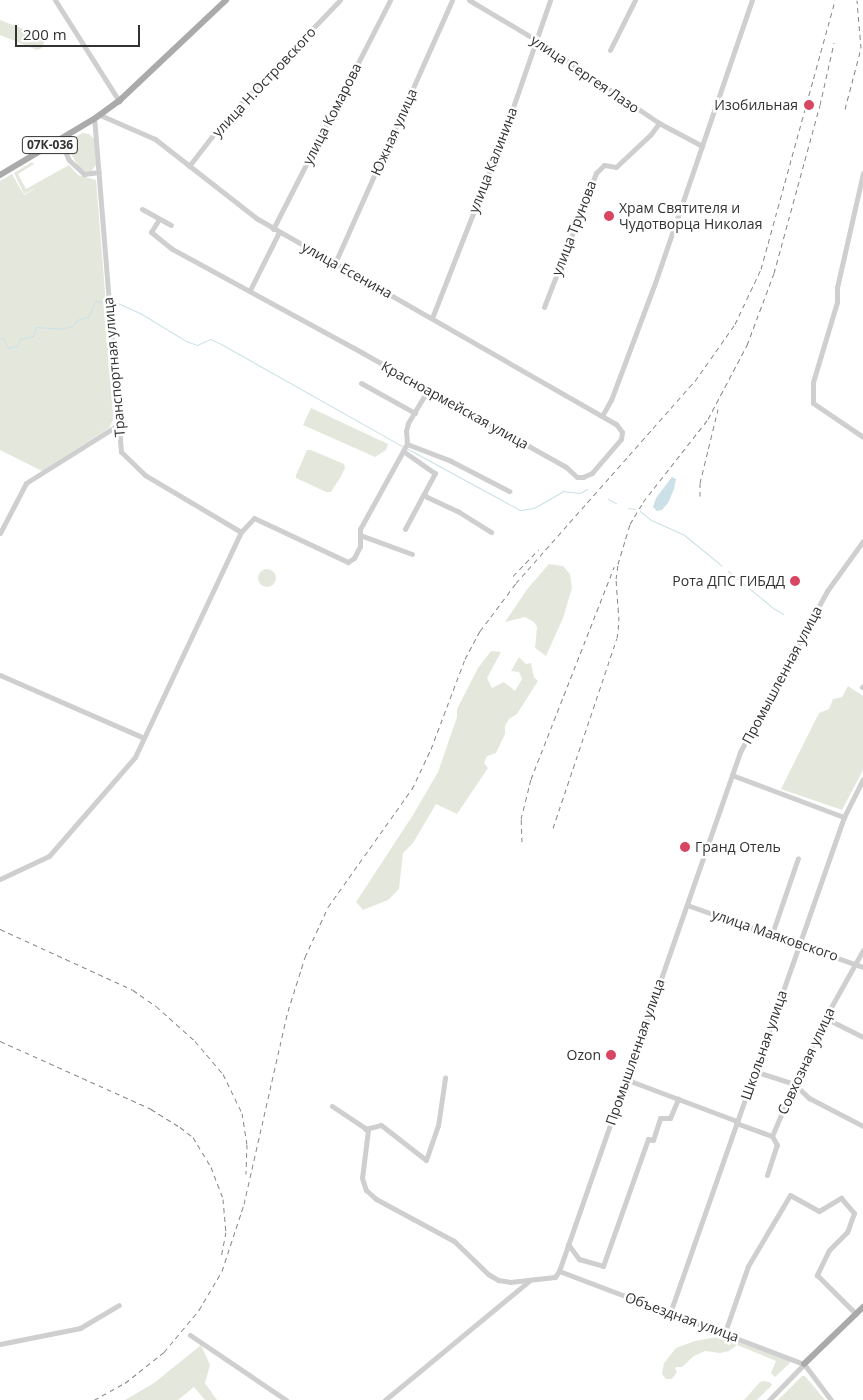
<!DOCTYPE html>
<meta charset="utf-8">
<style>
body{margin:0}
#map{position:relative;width:863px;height:1400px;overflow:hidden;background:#fff;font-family:"Open Sans",sans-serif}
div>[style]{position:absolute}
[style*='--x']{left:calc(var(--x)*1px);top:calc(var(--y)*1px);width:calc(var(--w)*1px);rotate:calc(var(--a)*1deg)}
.green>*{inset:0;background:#e4e8dc}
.round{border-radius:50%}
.water>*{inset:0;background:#cbe0e7}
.stream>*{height:1px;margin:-0.5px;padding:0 0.5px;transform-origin:0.5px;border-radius:0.5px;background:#cbe0e7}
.minor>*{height:5px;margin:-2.5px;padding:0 2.5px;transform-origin:2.5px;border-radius:2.5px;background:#cfcfcf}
.major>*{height:6px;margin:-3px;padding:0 3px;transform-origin:3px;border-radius:3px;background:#aaa}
.rail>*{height:1px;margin-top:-0.5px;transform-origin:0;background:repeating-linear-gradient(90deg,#878787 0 5px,transparent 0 9px)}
.dots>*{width:14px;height:14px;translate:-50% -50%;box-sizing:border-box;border:2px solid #fff;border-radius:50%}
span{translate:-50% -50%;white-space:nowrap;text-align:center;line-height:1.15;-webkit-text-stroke:5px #fff;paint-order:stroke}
.shield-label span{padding:1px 4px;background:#fff;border:1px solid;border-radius:4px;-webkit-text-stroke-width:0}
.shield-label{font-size:12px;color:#323232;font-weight:700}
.street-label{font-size:14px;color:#323232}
.poi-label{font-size:14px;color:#323232}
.right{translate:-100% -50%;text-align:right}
.left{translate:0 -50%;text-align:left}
.scale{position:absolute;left:15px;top:25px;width:125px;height:22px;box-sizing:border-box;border:2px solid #323232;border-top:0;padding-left:6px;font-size:15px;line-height:18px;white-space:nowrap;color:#323232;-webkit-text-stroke:4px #fff;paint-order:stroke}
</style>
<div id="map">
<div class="green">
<i style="clip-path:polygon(0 20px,41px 36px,45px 40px,42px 48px,37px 50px,0 35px)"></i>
<i style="clip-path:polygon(82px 133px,89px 134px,94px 139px,96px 165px,91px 172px,86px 172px,79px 168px,69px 150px,72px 139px)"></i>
<i style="clip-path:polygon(32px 162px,34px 164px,18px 174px,26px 189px,69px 165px,78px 175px,96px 180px,115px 416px,109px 428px,42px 471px,0 450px,0 181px,12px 174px,24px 195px,38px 187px,24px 194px,14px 173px)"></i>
<i style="clip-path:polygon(311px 408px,388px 444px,386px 450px,375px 457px,303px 425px)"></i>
<i style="clip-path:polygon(307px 450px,311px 450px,344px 464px,345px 468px,340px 478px,331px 492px,326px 492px,296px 478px,296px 475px)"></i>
<i style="clip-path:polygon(549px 564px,563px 566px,570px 574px,572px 588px,563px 618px,546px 656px,535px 648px,537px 627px,534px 622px,525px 617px,505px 622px,528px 588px)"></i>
<i class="round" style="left:258px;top:569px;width:18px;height:18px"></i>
<i style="clip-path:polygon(491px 651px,501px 652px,487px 678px,492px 688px,504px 682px,515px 691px,522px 679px,519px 672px,511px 671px,519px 657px,526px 664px,531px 663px,534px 677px,538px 681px,517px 714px,509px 719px,505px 726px,505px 734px,496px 753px,487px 756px,484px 763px,488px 768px,457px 814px,436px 804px,413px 843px,403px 853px,399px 889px,388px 900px,363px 910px,356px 902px,413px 815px,438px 772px,457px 717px,457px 709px,478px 668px)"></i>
<i style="clip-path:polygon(848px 686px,863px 696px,863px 770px,842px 810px,781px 789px,819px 713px,829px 709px,833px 699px,842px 697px)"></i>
<i style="clip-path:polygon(723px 1336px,788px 1360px,790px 1363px,775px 1377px,771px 1373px,776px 1361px,737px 1345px,729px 1351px,720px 1353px,705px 1351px,694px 1356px,682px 1367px,676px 1367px,675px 1369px,677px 1372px,672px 1379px,666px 1379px,662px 1374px,664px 1363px,676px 1348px,695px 1341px)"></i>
<i style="clip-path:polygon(201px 1345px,210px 1365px,205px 1383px,217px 1400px,205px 1400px,194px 1387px,178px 1400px,125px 1400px,154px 1383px)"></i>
<i style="clip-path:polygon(802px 1376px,805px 1376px,825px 1400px,778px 1400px)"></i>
<i style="clip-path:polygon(765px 1381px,771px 1383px,772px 1385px,757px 1400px,744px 1400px,760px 1382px)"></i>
</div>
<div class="water">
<i style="clip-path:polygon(672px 477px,676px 479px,674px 489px,668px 503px,662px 510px,657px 511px,653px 507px,656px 498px)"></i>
</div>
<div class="stream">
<i style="--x:113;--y:301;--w:30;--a:24"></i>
<i style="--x:140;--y:313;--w:54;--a:31.3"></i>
<i style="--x:186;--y:341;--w:12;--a:20"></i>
<i style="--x:197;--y:345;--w:14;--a:-25"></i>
<i style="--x:210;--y:339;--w:12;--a:24"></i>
<i style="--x:221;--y:344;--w:208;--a:29.4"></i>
<i style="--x:0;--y:338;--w:4;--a:14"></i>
<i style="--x:4;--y:339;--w:10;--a:66"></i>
<i style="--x:8;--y:348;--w:9;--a:-13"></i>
<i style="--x:17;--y:346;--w:8;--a:-67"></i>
<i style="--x:20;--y:339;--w:13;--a:-13"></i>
<i style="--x:33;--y:336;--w:9;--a:-72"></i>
<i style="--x:36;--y:327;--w:26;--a:4"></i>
<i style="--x:62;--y:329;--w:10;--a:-17"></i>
<i style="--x:72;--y:326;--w:10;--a:-45"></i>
<i style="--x:79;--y:319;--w:9;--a:-13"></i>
<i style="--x:88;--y:317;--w:17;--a:-66"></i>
<i style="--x:95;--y:301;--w:7;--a:8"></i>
<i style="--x:408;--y:449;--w:128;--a:28.6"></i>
<i style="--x:520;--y:510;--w:14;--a:-8"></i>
<i style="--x:534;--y:508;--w:34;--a:-30"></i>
<i style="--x:563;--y:491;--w:17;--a:7"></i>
<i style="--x:580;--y:493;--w:8;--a:-30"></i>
<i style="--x:608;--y:499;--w:9;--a:27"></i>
<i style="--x:628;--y:508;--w:7;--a:8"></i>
<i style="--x:640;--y:511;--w:14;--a:39"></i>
<i style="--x:651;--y:520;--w:35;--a:24"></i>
<i style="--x:683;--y:534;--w:50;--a:39.4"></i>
<i style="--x:728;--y:571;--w:58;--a:39.4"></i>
<i style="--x:773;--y:608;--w:12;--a:31"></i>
</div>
<div class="minor">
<i style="--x:55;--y:0;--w:120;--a:57.6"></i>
<i style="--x:469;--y:0;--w:78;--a:30.8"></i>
<i style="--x:536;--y:40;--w:148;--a:34"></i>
<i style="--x:659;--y:123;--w:49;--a:28.1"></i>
<i style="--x:610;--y:50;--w:56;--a:-63.4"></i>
<i style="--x:100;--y:115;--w:60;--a:23.6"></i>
<i style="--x:155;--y:139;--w:128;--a:38"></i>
<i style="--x:256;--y:218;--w:415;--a:29.8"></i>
<i style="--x:616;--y:424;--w:10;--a:53"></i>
<i style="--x:622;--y:432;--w:7;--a:98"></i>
<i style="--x:621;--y:439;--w:45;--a:130.5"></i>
<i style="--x:592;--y:473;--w:10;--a:156"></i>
<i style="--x:583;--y:477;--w:6;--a:180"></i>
<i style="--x:577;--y:477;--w:15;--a:-138"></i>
<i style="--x:566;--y:467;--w:233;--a:-150.7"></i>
<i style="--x:363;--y:353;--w:217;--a:-151.4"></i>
<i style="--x:172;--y:249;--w:27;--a:-141"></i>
<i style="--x:151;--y:232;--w:15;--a:-58"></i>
<i style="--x:66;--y:136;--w:13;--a:99"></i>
<i style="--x:64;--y:149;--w:12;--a:66"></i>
<i style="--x:69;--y:160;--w:21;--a:43"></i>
<i style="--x:84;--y:174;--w:15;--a:-8"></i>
<i style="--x:189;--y:166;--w:56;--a:-52.3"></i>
<i style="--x:223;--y:122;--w:169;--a:-46.2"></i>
<i style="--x:863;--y:173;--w:117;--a:102.8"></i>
<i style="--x:837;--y:287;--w:15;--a:90"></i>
<i style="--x:837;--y:302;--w:84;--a:106.7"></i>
<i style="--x:813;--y:382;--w:21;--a:90"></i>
<i style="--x:813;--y:403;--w:60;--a:34.2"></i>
<i style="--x:142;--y:209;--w:33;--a:29"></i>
<i style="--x:273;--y:229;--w:257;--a:-62.9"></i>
<i style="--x:335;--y:263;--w:288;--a:-66"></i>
<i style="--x:250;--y:290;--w:65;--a:-63.4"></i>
<i style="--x:544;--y:307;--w:144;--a:-68.8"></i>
<i style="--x:596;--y:173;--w:11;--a:-45"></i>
<i style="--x:604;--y:165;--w:12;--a:9"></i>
<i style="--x:616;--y:167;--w:48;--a:-43.3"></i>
<i style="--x:651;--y:134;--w:14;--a:-54"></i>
<i style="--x:432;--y:318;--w:192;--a:-68.6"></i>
<i style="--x:502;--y:139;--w:147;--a:-70.9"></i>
<i style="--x:361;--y:383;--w:62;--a:29.1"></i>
<i style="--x:602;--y:416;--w:18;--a:-61"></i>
<i style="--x:611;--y:400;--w:125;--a:-69.4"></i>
<i style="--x:655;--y:283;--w:299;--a:-71.1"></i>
<i style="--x:407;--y:444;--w:45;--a:20.9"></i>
<i style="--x:449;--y:460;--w:68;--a:27.3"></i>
<i style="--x:403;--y:451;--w:39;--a:35"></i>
<i style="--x:435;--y:473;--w:24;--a:118"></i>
<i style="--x:424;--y:494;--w:4;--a:45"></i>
<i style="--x:427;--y:497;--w:35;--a:25"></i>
<i style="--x:459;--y:512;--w:38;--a:32"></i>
<i style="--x:405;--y:529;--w:40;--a:-62"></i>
<i style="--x:241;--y:532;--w:19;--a:-47"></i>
<i style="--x:254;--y:518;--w:104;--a:25.1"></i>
<i style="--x:348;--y:562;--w:7;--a:-34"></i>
<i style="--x:354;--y:558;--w:13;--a:-63"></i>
<i style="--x:360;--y:546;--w:11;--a:-90"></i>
<i style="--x:0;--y:533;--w:56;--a:-62.5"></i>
<i style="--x:26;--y:483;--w:109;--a:-32.2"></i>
<i style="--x:412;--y:554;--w:55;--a:-159.9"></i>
<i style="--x:360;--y:535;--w:6;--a:-90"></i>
<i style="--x:360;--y:529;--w:97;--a:-61.1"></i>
<i style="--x:407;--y:444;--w:13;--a:-94"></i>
<i style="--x:406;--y:431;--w:8;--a:-76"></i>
<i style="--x:408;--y:423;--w:39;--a:-59"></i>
<i style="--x:0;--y:675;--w:157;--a:23.6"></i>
<i style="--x:862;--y:687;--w:1;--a:-45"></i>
<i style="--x:732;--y:775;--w:120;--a:20.6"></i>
<i style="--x:0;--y:879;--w:54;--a:-25.1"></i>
<i style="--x:49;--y:856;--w:131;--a:-49"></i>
<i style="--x:135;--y:757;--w:249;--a:-64.8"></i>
<i style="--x:241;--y:532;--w:112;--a:-149.3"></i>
<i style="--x:145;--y:475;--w:33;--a:-136"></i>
<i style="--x:121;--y:452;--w:334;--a:-94.6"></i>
<i style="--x:687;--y:905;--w:187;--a:19.4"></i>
<i style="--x:772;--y:934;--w:80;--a:-71.1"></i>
<i style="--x:825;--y:1018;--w:42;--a:26.6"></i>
<i style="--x:754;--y:1071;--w:42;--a:18"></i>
<i style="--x:794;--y:1084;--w:21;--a:43"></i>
<i style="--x:809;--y:1098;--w:61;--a:27.4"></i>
<i style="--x:625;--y:1079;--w:120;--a:20.6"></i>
<i style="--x:332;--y:1106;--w:43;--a:33.7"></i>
<i style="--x:368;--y:1130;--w:48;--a:97.1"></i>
<i style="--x:362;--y:1178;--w:13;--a:72"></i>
<i style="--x:366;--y:1190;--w:13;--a:42"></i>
<i style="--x:376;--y:1199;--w:89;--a:28.3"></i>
<i style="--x:454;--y:1241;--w:47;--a:44.1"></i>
<i style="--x:488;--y:1274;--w:12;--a:31"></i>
<i style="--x:498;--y:1280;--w:12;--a:9"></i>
<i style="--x:510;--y:1282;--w:45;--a:-6.3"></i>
<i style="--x:555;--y:1277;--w:7;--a:-56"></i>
<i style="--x:559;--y:1271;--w:550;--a:-70.77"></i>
<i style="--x:740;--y:752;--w:183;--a:-61.6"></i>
<i style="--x:827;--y:591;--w:62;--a:-54.2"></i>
<i style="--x:736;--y:1123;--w:38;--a:20"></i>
<i style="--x:365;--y:1129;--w:16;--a:-14"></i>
<i style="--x:381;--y:1125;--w:57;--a:37.9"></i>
<i style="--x:426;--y:1160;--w:36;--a:-71"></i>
<i style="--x:438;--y:1126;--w:49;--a:-81.7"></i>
<i style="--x:767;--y:1175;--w:32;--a:-72"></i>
<i style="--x:777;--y:1145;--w:10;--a:-119"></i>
<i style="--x:772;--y:1136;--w:56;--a:-67.1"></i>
<i style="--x:794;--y:1084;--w:73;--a:-64.8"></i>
<i style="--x:825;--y:1018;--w:78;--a:-60.8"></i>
<i style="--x:568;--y:1244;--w:19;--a:54"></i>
<i style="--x:579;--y:1259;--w:25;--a:16"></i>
<i style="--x:603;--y:1266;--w:135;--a:-70.5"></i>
<i style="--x:648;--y:1139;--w:5;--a:11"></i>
<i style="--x:653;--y:1140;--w:23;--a:-72"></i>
<i style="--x:660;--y:1118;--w:10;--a:0"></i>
<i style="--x:670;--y:1118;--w:21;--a:-67"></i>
<i style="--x:559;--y:1271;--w:262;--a:20.8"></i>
<i style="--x:670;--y:1313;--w:526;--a:-70.67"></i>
<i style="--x:844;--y:817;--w:42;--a:-63.4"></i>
<i style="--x:725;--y:1332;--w:70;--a:-70.8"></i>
<i style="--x:748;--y:1266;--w:82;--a:-59.4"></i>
<i style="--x:790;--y:1195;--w:33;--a:29"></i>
<i style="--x:819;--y:1211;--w:26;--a:-31"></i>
<i style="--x:841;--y:1198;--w:20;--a:49"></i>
<i style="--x:854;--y:1213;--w:20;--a:110"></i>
<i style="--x:847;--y:1232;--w:25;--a:135"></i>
<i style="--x:829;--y:1250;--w:28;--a:116"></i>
<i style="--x:817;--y:1275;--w:55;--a:45"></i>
<i style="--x:190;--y:1335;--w:116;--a:34.1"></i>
<i style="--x:0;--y:1344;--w:82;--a:-11.3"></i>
<i style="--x:80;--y:1328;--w:45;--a:-30.5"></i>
<i style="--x:804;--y:1364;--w:45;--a:53.1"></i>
<i style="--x:385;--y:1400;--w:187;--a:-39.6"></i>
<i style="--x:769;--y:1400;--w:50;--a:-45.8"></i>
</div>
<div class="major">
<i style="--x:0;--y:175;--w:109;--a:-30.8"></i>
<i style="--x:94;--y:119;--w:31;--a:-36"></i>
<i style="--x:119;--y:101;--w:147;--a:-43.3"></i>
<i style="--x:804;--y:1364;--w:82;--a:-44"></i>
</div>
<div class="rail">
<i style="--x:845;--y:109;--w:63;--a:-75.3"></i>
<i style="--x:861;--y:48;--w:48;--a:-94.8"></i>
<i style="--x:700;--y:496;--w:13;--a:-90"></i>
<i style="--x:700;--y:483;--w:76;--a:-76.3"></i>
<i style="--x:513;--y:576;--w:37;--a:-46"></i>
<i style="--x:553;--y:828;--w:200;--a:-71.4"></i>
<i style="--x:617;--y:638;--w:17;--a:-83"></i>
<i style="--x:619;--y:621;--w:42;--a:-94.1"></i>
<i style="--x:616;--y:579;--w:15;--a:-82"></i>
<i style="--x:618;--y:564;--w:42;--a:-73.3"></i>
<i style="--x:630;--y:524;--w:26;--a:-59"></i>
<i style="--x:643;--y:502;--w:105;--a:-51.9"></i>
<i style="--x:708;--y:419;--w:84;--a:-62.2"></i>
<i style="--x:747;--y:345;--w:77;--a:-69.4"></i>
<i style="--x:774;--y:273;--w:174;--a:-74.7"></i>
<i style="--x:820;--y:105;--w:64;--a:-77.3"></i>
<i style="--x:522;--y:842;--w:23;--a:-92"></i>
<i style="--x:521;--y:819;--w:41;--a:-76"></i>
<i style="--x:531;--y:779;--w:228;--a:-68.6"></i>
<i style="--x:0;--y:929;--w:146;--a:24.6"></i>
<i style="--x:133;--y:990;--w:28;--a:35"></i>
<i style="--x:156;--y:1006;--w:52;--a:41.9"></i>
<i style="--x:195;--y:1041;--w:43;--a:49.7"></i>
<i style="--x:223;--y:1074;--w:43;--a:64"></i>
<i style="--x:242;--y:1113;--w:31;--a:81"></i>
<i style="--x:247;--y:1144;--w:30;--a:92"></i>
<i style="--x:0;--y:1041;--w:166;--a:24.2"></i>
<i style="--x:151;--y:1109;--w:34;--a:32"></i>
<i style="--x:180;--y:1127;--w:16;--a:38"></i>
<i style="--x:193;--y:1137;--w:35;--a:59"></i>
<i style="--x:211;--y:1167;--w:34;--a:69"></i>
<i style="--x:223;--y:1199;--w:33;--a:85"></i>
<i style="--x:226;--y:1232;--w:25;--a:101"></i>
<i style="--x:94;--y:1400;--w:35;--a:-29"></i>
<i style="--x:125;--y:1383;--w:50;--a:-38.5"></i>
<i style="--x:164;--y:1352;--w:55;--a:-50.2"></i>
<i style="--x:199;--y:1310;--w:45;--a:-59.5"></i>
<i style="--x:222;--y:1271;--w:71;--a:-71.8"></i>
<i style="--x:244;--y:1204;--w:198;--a:-77.2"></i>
<i style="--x:288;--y:1011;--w:57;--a:-72.5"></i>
<i style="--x:305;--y:957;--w:55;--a:-65.3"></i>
<i style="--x:328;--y:907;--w:145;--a:-54.6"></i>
<i style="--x:412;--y:789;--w:44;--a:-64.6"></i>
<i style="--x:431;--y:749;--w:96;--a:-69.3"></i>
<i style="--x:465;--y:659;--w:32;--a:-62"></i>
<i style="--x:480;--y:631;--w:60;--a:-53.1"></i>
<i style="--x:516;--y:583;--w:270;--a:-48.5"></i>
<i style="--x:695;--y:381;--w:70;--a:-54.9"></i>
<i style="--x:735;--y:324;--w:61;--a:-64.7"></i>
<i style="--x:761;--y:269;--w:279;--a:-74.6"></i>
</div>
<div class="dots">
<i style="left:809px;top:105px;background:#d84662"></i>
<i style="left:609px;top:216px;background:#d84662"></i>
<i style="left:795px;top:581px;background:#d84662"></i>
<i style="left:685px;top:847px;background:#d84662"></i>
<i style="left:611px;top:1055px;background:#d84662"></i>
</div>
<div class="shield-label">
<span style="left:50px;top:145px">07К-036</span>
</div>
<div class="street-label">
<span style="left:585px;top:74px;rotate:34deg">улица Сергея Лазо</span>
<span style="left:264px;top:82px;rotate:-47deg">улица Н.Островского</span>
<span style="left:332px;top:114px;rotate:-63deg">улица Комарова</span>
<span style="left:394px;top:132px;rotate:-66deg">Южная улица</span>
<span style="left:493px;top:160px;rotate:-69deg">улица Калинина</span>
<span style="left:574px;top:228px;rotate:-69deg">улица Трунова</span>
<span style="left:347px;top:270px;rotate:29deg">улица Есенина</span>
<span style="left:114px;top:367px;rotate:-95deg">Транспортная улица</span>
<span style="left:455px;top:405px;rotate:29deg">Красноармейская улица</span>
<span style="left:782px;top:675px;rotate:-62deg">Промышленная улица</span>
<span style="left:775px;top:935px;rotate:19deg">улица Маяковского</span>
<span style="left:764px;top:1045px;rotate:-71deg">Школьная улица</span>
<span style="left:635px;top:1052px;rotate:-71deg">Промышленная улица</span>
<span style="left:806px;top:1061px;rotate:-65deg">Совхозная улица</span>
<span style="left:682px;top:1317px;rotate:20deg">Объездная улица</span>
</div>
<div class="poi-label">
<span class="right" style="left:798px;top:105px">Изобильная</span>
<span class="left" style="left:619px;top:216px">Храм Святителя и<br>Чудотворца Николая</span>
<span class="right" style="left:785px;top:581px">Рота ДПС ГИБДД</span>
<span class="left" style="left:695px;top:847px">Гранд Отель</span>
<span class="right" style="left:601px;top:1055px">Ozon</span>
</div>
<div class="scale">200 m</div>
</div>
